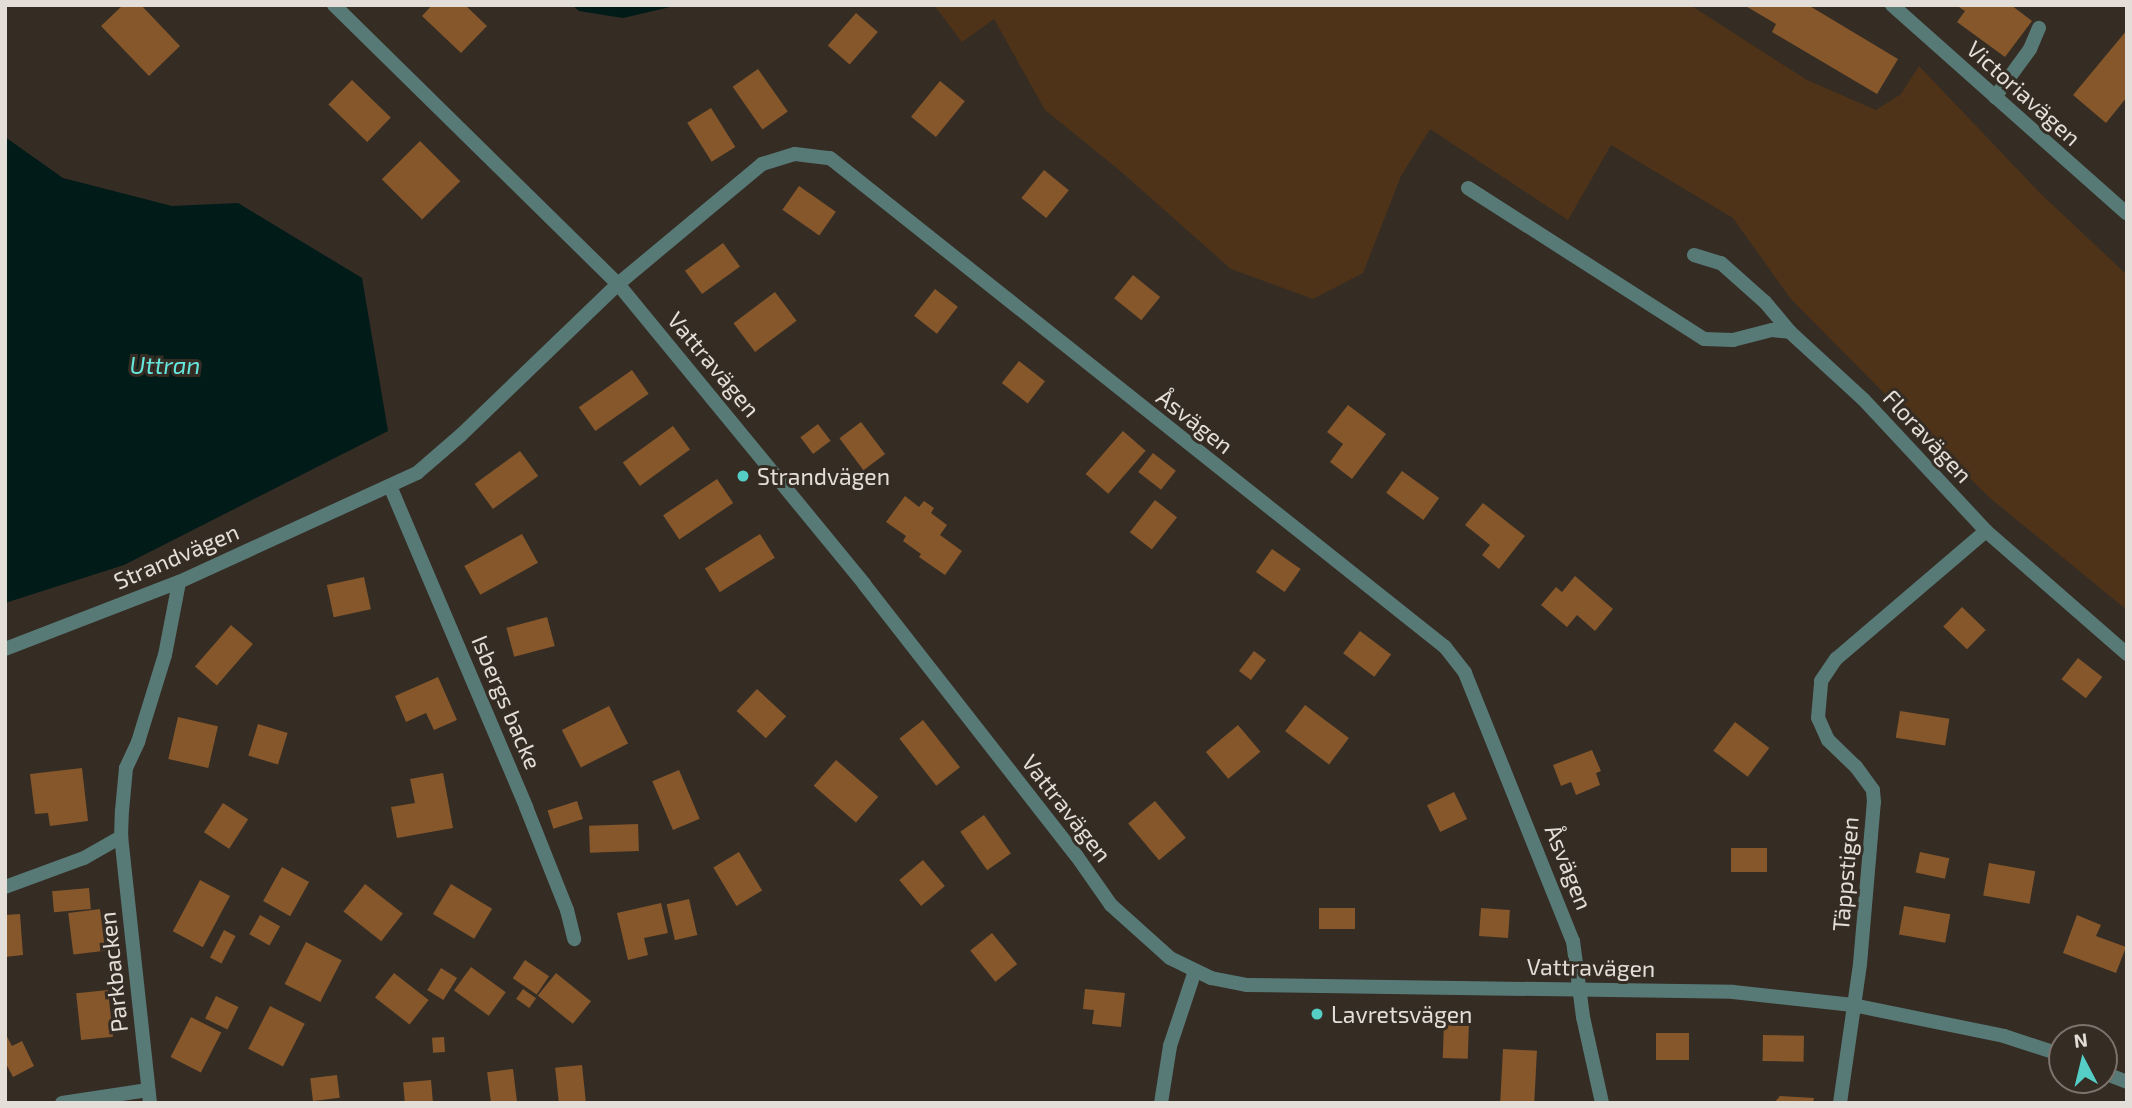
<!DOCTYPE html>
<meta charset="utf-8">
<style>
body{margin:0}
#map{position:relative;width:2132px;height:1108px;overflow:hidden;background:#352c24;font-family:"Exo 2",sans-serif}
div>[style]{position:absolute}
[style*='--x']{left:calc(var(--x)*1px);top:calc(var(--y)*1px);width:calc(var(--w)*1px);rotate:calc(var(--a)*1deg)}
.green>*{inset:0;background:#4e3319}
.water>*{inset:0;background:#011b19}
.building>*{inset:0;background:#85572b;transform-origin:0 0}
.minor>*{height:14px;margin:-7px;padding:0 7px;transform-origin:7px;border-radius:7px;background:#587a77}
.tertiary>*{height:14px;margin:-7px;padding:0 7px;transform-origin:7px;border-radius:7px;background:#587a77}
.dots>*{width:19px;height:19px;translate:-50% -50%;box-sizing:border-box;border:4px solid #352c24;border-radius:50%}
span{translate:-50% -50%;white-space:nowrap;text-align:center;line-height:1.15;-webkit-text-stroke:6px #352c24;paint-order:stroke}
.street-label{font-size:23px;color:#e4ded9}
.poi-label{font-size:23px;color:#e4ded9}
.left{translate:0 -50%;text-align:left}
.water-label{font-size:24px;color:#65e7de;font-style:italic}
.frame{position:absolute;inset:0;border:7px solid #e4ded9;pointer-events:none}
.north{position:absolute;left:2048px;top:1024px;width:70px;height:70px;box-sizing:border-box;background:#352c24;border:2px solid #7b736c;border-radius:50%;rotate:353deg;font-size:19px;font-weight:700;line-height:28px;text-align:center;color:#e4ded9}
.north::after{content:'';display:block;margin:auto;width:24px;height:32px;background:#55cec6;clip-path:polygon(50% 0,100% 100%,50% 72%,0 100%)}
</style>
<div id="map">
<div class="green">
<i style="clip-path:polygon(934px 5px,1690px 5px,1807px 80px,1876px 110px,1901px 94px,1919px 66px,2040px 193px,2127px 275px,2127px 610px,1990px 498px,1878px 387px,1791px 299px,1733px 218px,1611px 145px,1568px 220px,1430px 129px,1401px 176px,1363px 273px,1313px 299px,1231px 269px,1118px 169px,1045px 110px,994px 19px,962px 42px)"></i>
</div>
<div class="water">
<i style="clip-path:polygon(572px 5px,679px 5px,623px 18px,579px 11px)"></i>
<i style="clip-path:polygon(5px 137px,63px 178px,172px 206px,238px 203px,362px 278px,388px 431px,124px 565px,5px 603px)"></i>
</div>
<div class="building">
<i style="clip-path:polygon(123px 5px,141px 5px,180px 46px,149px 76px,101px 26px)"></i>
<i style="clip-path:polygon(432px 5px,465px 5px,487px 26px,461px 53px,422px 16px)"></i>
<i style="clip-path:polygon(1744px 5px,1808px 5px,1898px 59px,1877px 94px,1772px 32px,1776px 24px)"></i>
<i style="clip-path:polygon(1956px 5px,2011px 5px,2032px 21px,2005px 57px,1957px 22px,1965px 11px)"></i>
<i style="left:856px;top:13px;width:29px;height:43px;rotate:41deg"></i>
<i style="clip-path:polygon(2127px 30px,2127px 97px,2106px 123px,2073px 95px)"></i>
<i style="left:758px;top:69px;width:52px;height:31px;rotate:55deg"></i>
<i style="left:352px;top:80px;width:54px;height:34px;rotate:44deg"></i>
<i style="left:940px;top:81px;width:32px;height:46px;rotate:39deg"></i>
<i style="left:711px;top:108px;width:46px;height:28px;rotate:58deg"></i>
<i style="left:420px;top:141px;width:57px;height:54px;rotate:45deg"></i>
<i style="left:1044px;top:170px;width:32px;height:36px;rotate:39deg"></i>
<i style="left:799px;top:186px;width:45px;height:29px;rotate:35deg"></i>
<i style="left:723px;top:243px;width:29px;height:47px;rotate:54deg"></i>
<i style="left:1133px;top:275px;width:35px;height:30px;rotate:39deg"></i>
<i style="left:935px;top:289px;width:29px;height:34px;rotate:38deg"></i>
<i style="left:775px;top:292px;width:36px;height:52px;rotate:53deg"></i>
<i style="left:1019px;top:361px;width:33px;height:28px;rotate:38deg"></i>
<i style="left:632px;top:370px;width:29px;height:65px;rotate:55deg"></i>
<i style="clip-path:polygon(1348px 405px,1386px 434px,1352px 479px,1330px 462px,1343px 444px,1327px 432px)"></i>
<i style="left:861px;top:422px;width:40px;height:27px;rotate:53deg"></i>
<i style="left:818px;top:424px;width:21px;height:22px;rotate:53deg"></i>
<i style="left:673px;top:426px;width:29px;height:62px;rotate:54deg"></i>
<i style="left:1123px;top:431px;width:30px;height:57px;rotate:41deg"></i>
<i style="left:520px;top:451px;width:31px;height:56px;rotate:54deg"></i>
<i style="left:1153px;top:453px;width:29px;height:24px;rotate:38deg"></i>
<i style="left:1402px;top:471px;width:46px;height:27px;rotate:36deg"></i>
<i style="left:717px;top:479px;width:29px;height:65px;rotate:56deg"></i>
<i style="clip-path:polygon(905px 496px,919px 507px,924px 501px,934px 508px,931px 513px,947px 525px,940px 535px,962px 551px,945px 575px,919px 557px,921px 554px,903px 541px,906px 536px,886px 522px)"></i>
<i style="left:1155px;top:500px;width:28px;height:41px;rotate:38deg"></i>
<i style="clip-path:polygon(1483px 503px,1525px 536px,1499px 569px,1482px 555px,1490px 545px,1465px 525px)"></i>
<i style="left:522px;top:534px;width:33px;height:66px;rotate:61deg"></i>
<i style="left:760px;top:534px;width:28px;height:65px;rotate:58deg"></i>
<i style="left:1272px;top:549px;width:35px;height:28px;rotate:35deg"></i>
<i style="clip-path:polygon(1575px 576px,1613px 609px,1595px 631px,1577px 615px,1567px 627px,1541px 605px,1556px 587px,1562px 592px)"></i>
<i style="left:364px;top:577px;width:33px;height:38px;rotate:78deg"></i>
<i style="left:1962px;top:607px;width:33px;height:27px;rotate:44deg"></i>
<i style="left:547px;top:617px;width:30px;height:42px;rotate:75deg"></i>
<i style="left:231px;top:625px;width:29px;height:55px;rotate:41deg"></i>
<i style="left:1360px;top:631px;width:39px;height:28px;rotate:37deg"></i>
<i style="left:1254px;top:651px;width:15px;height:25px;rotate:37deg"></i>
<i style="left:2078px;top:658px;width:31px;height:27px;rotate:38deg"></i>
<i style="clip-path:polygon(438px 677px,457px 720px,434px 730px,426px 713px,406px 722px,395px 696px)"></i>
<i style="left:757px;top:689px;width:40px;height:30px;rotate:43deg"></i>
<i style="left:1305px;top:705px;width:55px;height:33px;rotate:37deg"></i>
<i style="left:609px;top:706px;width:42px;height:53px;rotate:63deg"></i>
<i style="left:1900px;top:711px;width:50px;height:27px;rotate:9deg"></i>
<i style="left:178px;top:717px;width:41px;height:43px;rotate:13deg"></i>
<i style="left:923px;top:720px;width:60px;height:30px;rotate:52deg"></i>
<i style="left:1735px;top:722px;width:43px;height:36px;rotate:37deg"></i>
<i style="left:258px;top:724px;width:31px;height:33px;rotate:17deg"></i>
<i style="left:1238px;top:725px;width:35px;height:42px;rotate:50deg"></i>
<i style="clip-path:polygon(1592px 750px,1601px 771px,1596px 773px,1600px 785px,1576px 795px,1571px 782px,1561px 786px,1553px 765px)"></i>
<i style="left:836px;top:760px;width:56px;height:34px;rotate:41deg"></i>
<i style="clip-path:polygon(82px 768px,88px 821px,50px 826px,48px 813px,35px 814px,30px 774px)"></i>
<i style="left:679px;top:770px;width:53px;height:29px;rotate:67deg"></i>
<i style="clip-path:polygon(443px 773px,453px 828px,397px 838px,391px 807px,415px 803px,410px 779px)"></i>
<i style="left:1454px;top:792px;width:30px;height:30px;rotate:64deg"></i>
<i style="left:577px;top:801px;width:19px;height:31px;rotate:72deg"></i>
<i style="left:1155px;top:801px;width:48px;height:35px;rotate:50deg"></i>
<i style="left:223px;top:803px;width:30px;height:35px;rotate:33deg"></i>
<i style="left:984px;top:815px;width:47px;height:29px;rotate:55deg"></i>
<i style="left:638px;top:824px;width:27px;height:49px;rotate:88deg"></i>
<i style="left:1731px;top:848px;width:36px;height:24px"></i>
<i style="left:739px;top:852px;width:45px;height:30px;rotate:59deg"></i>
<i style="left:1920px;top:852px;width:30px;height:21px;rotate:12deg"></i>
<i style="left:923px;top:860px;width:34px;height:31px;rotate:50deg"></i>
<i style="left:1989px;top:863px;width:47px;height:33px;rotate:10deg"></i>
<i style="left:282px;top:867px;width:31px;height:39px;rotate:29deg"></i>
<i style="left:200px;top:880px;width:34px;height:58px;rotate:28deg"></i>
<i style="left:365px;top:884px;width:48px;height:35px;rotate:38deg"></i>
<i style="left:451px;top:884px;width:48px;height:35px;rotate:31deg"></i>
<i style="left:89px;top:888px;width:21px;height:37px;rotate:85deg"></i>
<i style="left:689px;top:899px;width:37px;height:23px;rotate:77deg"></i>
<i style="clip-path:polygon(661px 903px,668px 933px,644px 938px,648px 955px,628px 960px,617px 913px)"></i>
<i style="left:1904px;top:906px;width:47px;height:29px;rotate:10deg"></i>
<i style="left:1319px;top:908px;width:36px;height:21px"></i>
<i style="left:1481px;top:908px;width:29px;height:28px;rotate:4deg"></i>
<i style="left:100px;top:909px;width:42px;height:32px;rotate:83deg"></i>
<i style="clip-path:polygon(20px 914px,23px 955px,5px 957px,5px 915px)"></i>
<i style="left:260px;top:915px;width:23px;height:22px;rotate:29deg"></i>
<i style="clip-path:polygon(2077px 915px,2101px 925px,2096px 936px,2126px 947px,2116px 973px,2063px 953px)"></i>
<i style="left:224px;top:930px;width:13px;height:31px;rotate:27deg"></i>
<i style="left:992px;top:933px;width:40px;height:28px;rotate:51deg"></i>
<i style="left:306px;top:942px;width:40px;height:47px;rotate:27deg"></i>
<i style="left:525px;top:960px;width:29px;height:22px;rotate:34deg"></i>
<i style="left:471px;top:967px;width:43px;height:29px;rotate:36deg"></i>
<i style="left:441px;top:968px;width:19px;height:26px;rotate:32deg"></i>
<i style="left:394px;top:973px;width:44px;height:31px;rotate:38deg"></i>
<i style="left:556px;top:973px;width:45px;height:29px;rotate:39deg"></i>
<i style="left:523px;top:989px;width:16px;height:12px;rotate:35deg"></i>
<i style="clip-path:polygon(1085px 989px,1125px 993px,1121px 1027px,1092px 1024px,1094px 1010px,1083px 1009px)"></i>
<i style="left:108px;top:990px;width:47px;height:32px;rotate:84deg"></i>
<i style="left:216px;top:996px;width:25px;height:25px;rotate:26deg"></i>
<i style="left:270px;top:1006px;width:39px;height:48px;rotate:27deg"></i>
<i style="left:191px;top:1017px;width:34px;height:45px;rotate:27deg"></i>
<i style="left:1444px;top:1022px;width:25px;height:36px;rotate:2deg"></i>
<i style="clip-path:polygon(5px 1033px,12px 1046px,22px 1041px,34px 1066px,13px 1077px,5px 1062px)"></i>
<i style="left:1656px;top:1033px;width:33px;height:27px"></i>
<i style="left:1763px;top:1035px;width:41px;height:26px;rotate:1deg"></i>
<i style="left:444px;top:1037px;width:15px;height:12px;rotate:86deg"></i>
<i style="left:1503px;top:1049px;width:34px;height:52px;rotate:3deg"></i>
<i style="left:582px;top:1065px;width:38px;height:27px;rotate:84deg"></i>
<i style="left:513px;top:1069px;width:34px;height:26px;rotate:83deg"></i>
<i style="left:337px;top:1075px;width:23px;height:27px;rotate:83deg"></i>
<i style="left:431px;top:1080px;width:23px;height:28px;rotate:85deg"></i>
<i style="clip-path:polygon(1780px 1096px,1814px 1098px,1813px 1103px,1774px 1103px)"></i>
</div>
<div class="minor">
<i style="--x:1892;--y:5;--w:314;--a:41.6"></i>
<i style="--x:1995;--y:97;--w:59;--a:-53.9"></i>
<i style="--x:2030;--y:49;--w:23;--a:-67"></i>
<i style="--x:1468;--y:188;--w:280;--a:32.6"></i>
<i style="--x:1704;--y:339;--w:29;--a:2"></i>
<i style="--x:1733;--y:340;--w:40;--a:-14.4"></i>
<i style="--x:1772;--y:330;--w:18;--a:6"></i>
<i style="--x:1694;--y:255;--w:28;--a:17"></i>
<i style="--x:1721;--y:263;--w:59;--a:41.6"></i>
<i style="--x:1765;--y:302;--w:39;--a:50"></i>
<i style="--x:1790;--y:332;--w:100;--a:42.6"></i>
<i style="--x:1864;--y:400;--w:179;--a:47"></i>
<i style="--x:1986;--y:531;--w:187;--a:41.1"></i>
<i style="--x:390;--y:486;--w:349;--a:67"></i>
<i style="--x:526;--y:807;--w:111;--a:68.3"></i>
<i style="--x:567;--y:910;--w:30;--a:76"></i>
<i style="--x:5;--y:649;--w:186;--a:-21.1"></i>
<i style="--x:179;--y:582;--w:262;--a:-24.6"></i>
<i style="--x:417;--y:473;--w:58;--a:-40.8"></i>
<i style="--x:461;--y:435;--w:218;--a:-43.9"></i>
<i style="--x:618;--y:284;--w:187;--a:-39.8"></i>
<i style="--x:762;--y:164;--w:34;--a:-17"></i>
<i style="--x:795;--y:154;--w:35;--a:7"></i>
<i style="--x:830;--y:158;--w:786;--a:38.49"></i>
<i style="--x:1445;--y:647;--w:33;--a:52"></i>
<i style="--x:1465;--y:673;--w:289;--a:68.1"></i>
<i style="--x:1573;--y:941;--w:77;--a:82.5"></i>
<i style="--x:1583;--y:1017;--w:88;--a:77.5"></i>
<i style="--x:5;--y:887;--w:84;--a:-20.2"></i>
<i style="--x:84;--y:858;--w:43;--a:-29.6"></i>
<i style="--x:62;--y:1103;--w:87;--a:-8.6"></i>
<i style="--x:150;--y:1103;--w:268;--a:-96.2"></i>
<i style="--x:121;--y:837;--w:26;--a:-88"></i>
<i style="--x:122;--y:811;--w:43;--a:-84.7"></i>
<i style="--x:126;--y:768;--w:29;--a:-65"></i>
<i style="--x:138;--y:742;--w:91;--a:-72.8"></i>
<i style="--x:165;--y:655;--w:74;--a:-79.1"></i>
<i style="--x:1161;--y:1103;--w:58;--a:-81"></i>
<i style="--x:1170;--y:1046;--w:79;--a:-71.6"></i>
<i style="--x:1840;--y:1103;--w:140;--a:-81.8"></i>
<i style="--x:1860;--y:964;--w:163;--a:-85.1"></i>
<i style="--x:1874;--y:802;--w:12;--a:-95"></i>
<i style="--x:1873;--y:790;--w:29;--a:-126"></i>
<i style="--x:1856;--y:767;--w:39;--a:-136"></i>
<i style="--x:1828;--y:740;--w:24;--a:-114"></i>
<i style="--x:1818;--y:718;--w:37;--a:-85"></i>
<i style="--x:1821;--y:681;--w:27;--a:-56"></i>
<i style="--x:1836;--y:659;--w:197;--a:-40.5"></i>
</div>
<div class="tertiary">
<i style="--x:334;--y:5;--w:398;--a:44.5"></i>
<i style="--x:618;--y:284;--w:388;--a:50.6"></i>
<i style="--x:864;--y:584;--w:344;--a:52"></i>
<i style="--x:1076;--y:855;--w:61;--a:55"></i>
<i style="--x:1111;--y:905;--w:79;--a:41.9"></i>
<i style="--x:1170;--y:958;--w:46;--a:26"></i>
<i style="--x:1211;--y:978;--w:37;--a:11"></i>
<i style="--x:1247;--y:985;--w:486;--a:0.8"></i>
<i style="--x:1733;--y:992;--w:121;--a:6.2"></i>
<i style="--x:1853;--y:1005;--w:154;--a:11.6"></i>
<i style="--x:2004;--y:1036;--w:61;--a:18.1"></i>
<i style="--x:2104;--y:1073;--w:25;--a:21"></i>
</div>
<div class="dots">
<i style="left:743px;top:476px;background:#55cec6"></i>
<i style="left:1317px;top:1014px;background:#55cec6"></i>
</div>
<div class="street-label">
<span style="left:2024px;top:93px;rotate:42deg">Victoriavägen</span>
<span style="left:714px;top:364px;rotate:50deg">Vattravägen</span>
<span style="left:1195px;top:421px;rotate:38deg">Åsvägen</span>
<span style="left:1928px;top:436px;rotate:47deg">Floravägen</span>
<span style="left:176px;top:556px;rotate:-23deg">Strandvägen</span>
<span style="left:507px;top:702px;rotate:67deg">Isbergs backe</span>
<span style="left:1067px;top:808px;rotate:52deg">Vattravägen</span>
<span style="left:1569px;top:867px;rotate:68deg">Åsvägen</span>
<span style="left:1845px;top:874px;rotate:-85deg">Täppstigen</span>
<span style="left:1591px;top:967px;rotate:1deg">Vattravägen</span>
<span style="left:113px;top:972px;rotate:-96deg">Parkbacken</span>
</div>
<div class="poi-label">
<span class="left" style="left:757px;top:476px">Strandvägen</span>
<span class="left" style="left:1331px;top:1014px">Lavretsvägen</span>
</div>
<div class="water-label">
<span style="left:165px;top:365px">Uttran</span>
</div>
<div class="frame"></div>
<div class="north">N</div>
</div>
